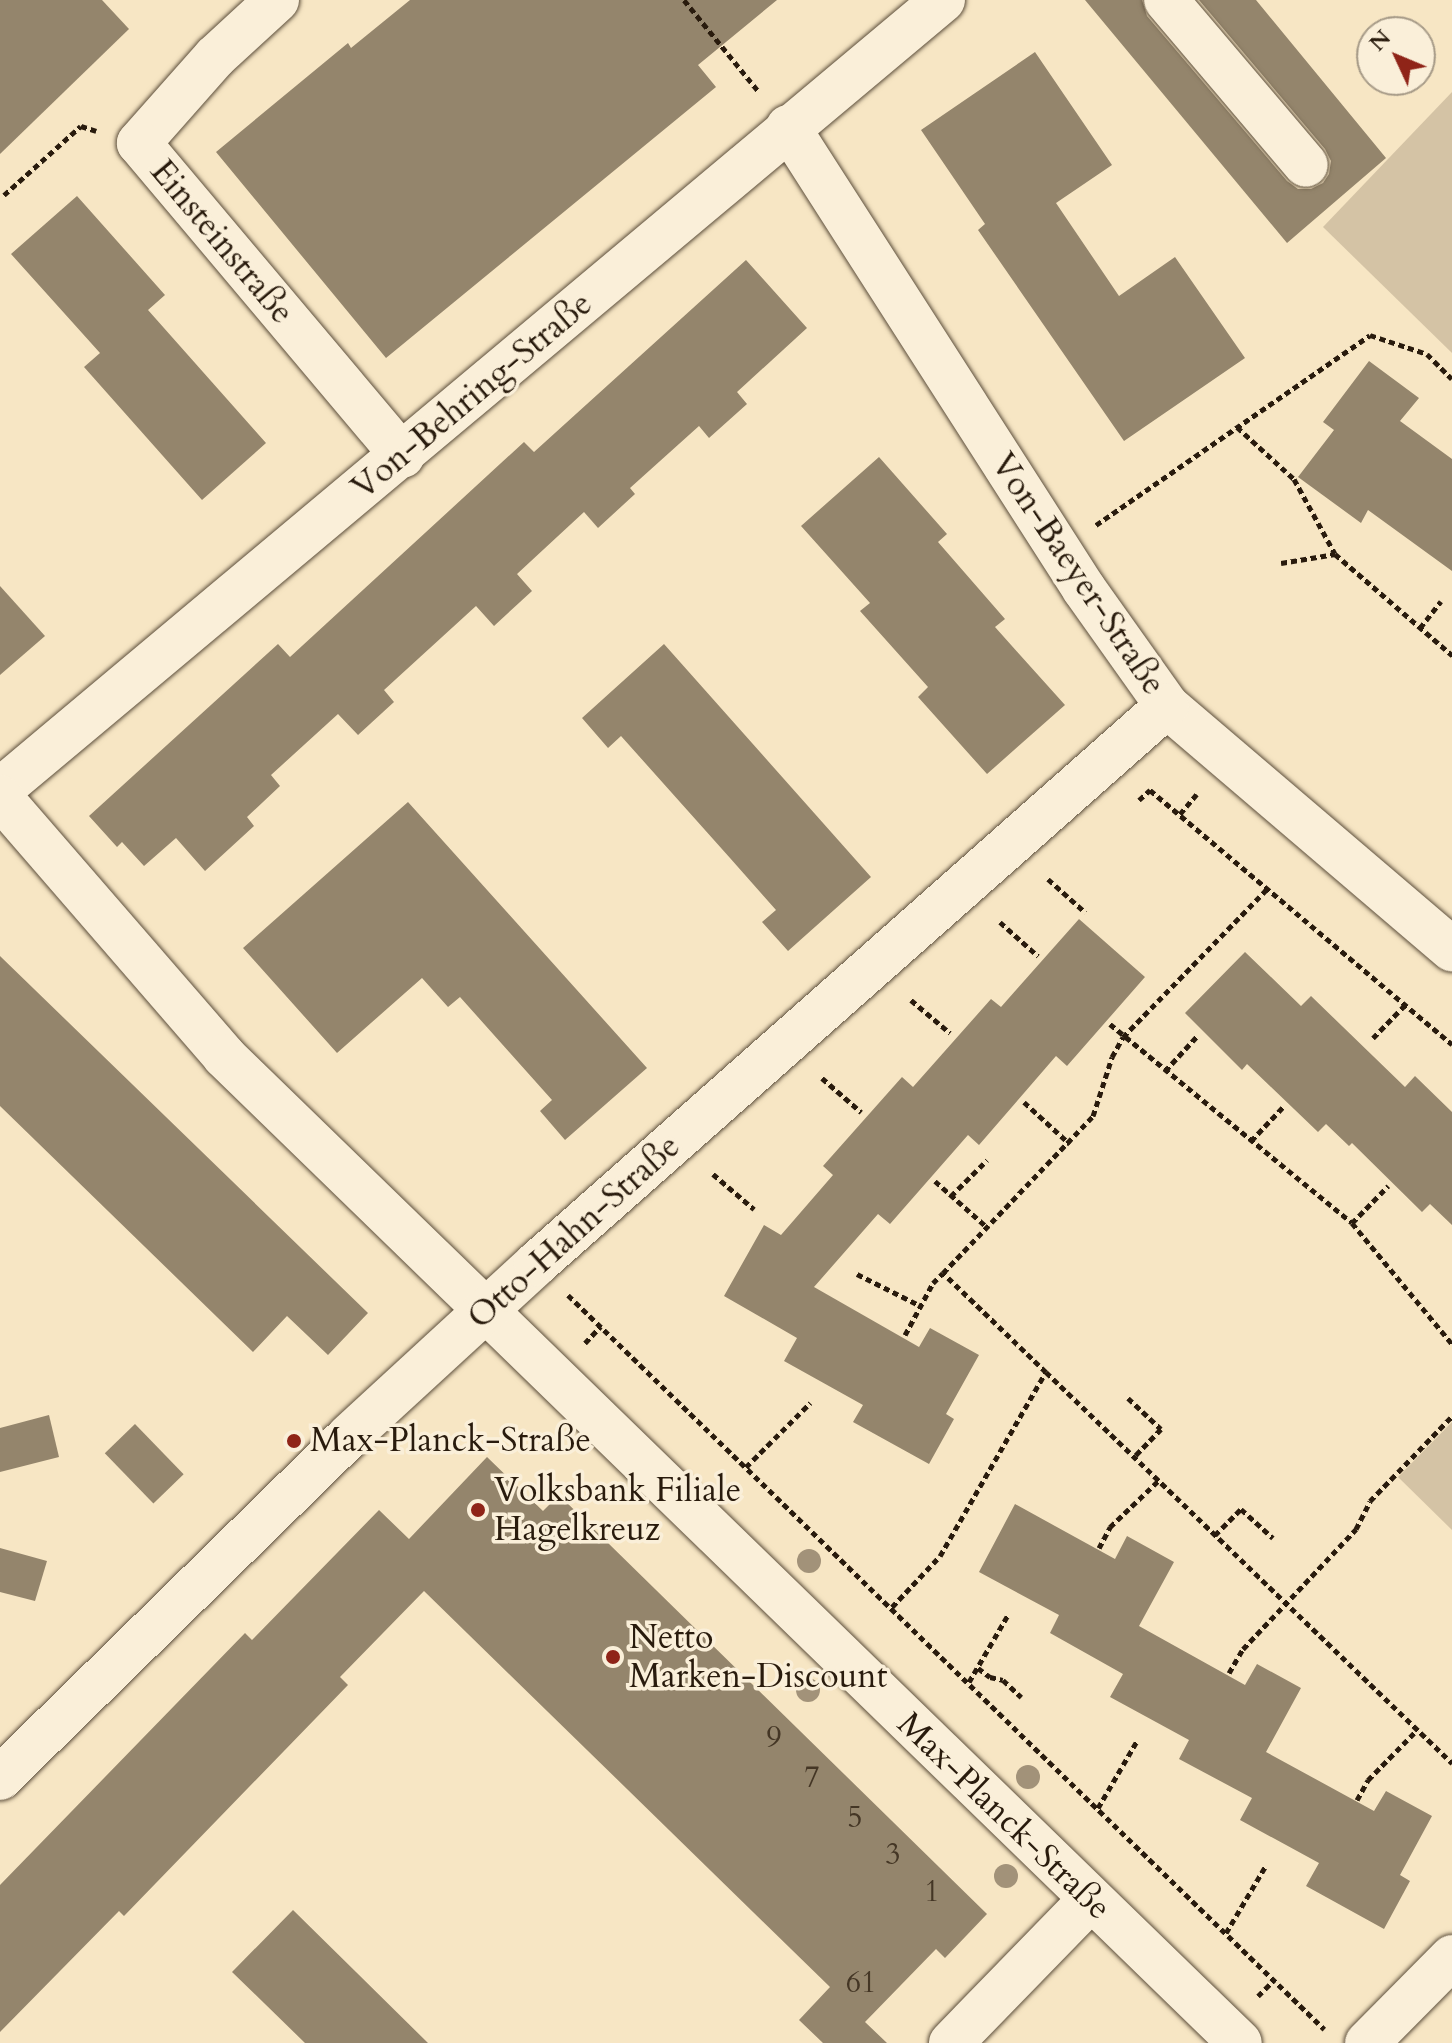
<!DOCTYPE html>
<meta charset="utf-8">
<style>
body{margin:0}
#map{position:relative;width:1452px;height:2043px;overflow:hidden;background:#f7e6c4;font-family:Cardo,serif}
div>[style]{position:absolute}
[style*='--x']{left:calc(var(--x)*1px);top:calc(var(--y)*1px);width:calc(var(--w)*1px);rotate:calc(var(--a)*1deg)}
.green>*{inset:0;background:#d4c3a5}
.building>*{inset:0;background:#94856c;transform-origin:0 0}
.path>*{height:5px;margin-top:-2.5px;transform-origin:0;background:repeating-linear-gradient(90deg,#291b0d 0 6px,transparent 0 10px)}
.roads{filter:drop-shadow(0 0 2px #5c4e3b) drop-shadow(0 0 2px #5c4e3b)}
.minor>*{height:44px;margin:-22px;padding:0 22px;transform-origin:22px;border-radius:22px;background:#faefd9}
.trees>*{width:24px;height:24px;margin:-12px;border-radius:50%;background:#a29279}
.dots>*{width:22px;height:22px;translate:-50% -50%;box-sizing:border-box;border:4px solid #faefd9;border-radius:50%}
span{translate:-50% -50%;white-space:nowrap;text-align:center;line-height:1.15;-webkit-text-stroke:7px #faefd9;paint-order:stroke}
.number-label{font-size:30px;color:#443625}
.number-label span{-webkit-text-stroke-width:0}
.street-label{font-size:34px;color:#291b0d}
.poi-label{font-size:34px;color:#291b0d}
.left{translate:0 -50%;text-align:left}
.north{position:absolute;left:1356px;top:16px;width:80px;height:80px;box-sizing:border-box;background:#faefd9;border:2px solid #a69a87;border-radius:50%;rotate:314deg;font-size:22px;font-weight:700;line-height:32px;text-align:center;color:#291b0d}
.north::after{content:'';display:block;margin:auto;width:28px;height:36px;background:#8f2418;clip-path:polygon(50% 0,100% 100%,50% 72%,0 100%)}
</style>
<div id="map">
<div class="green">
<i style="clip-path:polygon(1452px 92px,1452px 353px,1323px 227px)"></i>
<i style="clip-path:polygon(1452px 1422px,1452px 1530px,1398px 1477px)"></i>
</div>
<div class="building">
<i style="clip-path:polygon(0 0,102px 0,129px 29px,0 154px)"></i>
<i style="clip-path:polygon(410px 0,777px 0,698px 65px,716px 87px,386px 358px,216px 152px,348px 43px,351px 48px)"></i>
<i style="clip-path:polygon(1085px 0,1142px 0,1147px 16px,1287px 181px,1298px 189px,1311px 189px,1323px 183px,1329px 174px,1331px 161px,1325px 149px,1199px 0,1256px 0,1386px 158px,1287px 243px)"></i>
<i style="clip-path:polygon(1035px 52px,1112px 165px,1056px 203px,1119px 296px,1175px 257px,1245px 358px,1124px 441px,978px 230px,985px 224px,921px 130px)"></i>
<i style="clip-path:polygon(77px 196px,165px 295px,148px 310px,266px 443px,202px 500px,84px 367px,100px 353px,11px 254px)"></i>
<i style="clip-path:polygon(746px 260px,807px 328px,737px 392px,747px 404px,709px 438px,699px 426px,630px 488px,635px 494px,598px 528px,584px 512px,517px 574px,532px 591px,494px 626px,476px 606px,384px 690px,394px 702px,358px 735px,338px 714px,271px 775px,280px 786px,247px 817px,254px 826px,205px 871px,176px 838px,144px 866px,122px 842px,117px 847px,89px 816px,278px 644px,290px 657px,524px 442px,534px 452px)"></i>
<i style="clip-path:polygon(1369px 361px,1419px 398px,1400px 421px,1452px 459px,1452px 571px,1368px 510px,1361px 523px,1298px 477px,1334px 430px,1323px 422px)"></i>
<i style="clip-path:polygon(879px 457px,947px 534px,938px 542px,1005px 619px,995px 627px,1065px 705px,987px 774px,918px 697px,928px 687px,860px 611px,870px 603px,801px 526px)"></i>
<i style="clip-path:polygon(0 586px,45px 636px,0 675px)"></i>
<i style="clip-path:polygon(664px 644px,871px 877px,788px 951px,762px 922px,776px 910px,730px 858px,621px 736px,608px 748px,582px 718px)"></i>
<i style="clip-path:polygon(408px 802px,647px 1068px,565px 1140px,540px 1111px,552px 1100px,460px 997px,448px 1007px,422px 978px,337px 1053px,243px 948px)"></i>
<i style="clip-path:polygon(1079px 919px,1145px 977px,1067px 1066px,1056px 1056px,979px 1145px,968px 1135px,890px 1224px,878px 1214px,814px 1287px,919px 1347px,930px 1328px,979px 1355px,946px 1414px,954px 1419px,929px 1464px,853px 1422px,863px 1405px,784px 1361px,797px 1338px,724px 1296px,764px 1225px,781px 1235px,833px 1175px,823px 1166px,902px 1077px,913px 1087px,991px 999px,1001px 1007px)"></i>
<i style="clip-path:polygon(1245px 952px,1301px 1006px,1311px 996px,1405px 1087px,1415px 1076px,1452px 1112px,1452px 1225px,1430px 1204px,1422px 1212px,1352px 1143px,1349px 1146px,1326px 1124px,1318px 1132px,1247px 1064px,1242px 1070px,1185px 1013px)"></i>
<i style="clip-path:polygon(0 956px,368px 1313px,328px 1355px,287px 1316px,253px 1352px,0 1106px)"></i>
<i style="clip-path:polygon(49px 1415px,59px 1457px,0 1472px,0 1428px)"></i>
<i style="left:135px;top:1424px;width:70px;height:42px;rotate:46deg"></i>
<i style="clip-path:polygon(487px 1457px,543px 1511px,559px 1495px,987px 1914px,945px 1958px,936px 1949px,865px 2022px,887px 2043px,823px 2043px,799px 2020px,830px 1987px,424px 1591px,340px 1677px,348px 1685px,124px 1916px,119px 1911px,0 2032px,0 1885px,245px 1633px,252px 1640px,379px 1510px,409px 1539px)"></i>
<i style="clip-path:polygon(1015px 1504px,1115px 1559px,1127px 1536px,1174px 1562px,1139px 1626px,1245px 1685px,1257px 1664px,1301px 1688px,1266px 1752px,1374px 1811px,1386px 1791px,1432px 1816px,1400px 1875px,1410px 1881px,1384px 1929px,1306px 1886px,1319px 1863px,1240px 1820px,1252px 1798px,1179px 1759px,1189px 1740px,1110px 1697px,1123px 1674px,1050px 1633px,1059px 1615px,979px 1572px)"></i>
<i style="clip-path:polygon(0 1548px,47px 1561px,35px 1601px,0 1592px)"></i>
<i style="clip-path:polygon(293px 1910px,356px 1972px,428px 2043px,305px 2043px,264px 2003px,232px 1972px)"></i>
</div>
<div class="path">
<i style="--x:684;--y:0;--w:119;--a:50.8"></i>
<i style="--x:4;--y:195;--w:103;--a:-41.9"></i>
<i style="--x:81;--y:126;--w:16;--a:18"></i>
<i style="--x:1237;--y:427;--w:77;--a:42.4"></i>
<i style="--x:1294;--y:479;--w:85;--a:61.3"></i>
<i style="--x:1096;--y:525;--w:333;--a:-34.7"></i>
<i style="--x:1370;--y:335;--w:60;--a:18.4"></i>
<i style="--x:1427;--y:354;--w:35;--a:45"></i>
<i style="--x:1281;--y:563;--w:55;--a:-9.5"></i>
<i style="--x:1335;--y:554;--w:155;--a:40.8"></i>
<i style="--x:1420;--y:628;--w:34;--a:-52"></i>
<i style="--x:1150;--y:790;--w:395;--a:40.1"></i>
<i style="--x:1139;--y:800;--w:15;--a:-42"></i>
<i style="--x:1180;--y:814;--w:26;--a:-50"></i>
<i style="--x:1048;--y:879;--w:50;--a:41.7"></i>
<i style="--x:1000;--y:922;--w:51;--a:41.8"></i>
<i style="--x:911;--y:1000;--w:51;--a:40.2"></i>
<i style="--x:1110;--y:1024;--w:313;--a:39.4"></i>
<i style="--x:1352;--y:1223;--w:157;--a:50.4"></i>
<i style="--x:1373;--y:1038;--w:46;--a:-45.9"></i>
<i style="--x:1165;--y:1071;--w:50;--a:-47.4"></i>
<i style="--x:822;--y:1078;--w:52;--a:41.1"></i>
<i style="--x:1024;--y:1102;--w:62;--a:42.4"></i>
<i style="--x:1251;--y:1141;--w:48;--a:-46.7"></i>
<i style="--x:713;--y:1174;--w:54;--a:40.5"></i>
<i style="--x:935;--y:1181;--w:71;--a:41.6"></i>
<i style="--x:951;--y:1196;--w:51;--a:-45"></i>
<i style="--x:1352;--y:1223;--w:52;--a:-45.8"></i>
<i style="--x:857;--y:1274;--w:72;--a:26.6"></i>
<i style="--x:568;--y:1295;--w:1054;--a:44.15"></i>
<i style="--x:905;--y:1335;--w:59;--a:-61.7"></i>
<i style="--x:933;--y:1283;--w:14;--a:-45"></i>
<i style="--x:585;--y:1343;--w:23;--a:-47"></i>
<i style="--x:1046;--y:1372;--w:564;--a:43.92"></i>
<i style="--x:1128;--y:1398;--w:45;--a:43.2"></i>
<i style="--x:1161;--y:1429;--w:39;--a:134"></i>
<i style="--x:746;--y:1467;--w:91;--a:-45"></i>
<i style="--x:1215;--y:1535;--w:37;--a:-45"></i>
<i style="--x:1241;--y:1509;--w:43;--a:42.2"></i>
<i style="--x:1099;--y:1548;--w:24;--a:-62"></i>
<i style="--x:1110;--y:1527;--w:68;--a:-43.8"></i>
<i style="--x:892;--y:1607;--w:70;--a:-46.7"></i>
<i style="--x:940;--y:1556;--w:212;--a:-60.1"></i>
<i style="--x:1046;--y:1372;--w:143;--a:-136.1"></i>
<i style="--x:943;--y:1273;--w:217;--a:-46.3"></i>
<i style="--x:1093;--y:1116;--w:62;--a:-72.1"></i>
<i style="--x:1112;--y:1057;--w:23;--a:-61"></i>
<i style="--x:1123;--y:1037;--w:208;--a:-45.8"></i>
<i style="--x:978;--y:1668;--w:15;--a:37"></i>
<i style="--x:990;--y:1677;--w:13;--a:13"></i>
<i style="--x:1003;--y:1680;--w:25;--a:43"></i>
<i style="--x:1229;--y:1673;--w:28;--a:-60"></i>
<i style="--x:1243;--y:1649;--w:165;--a:-46.7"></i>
<i style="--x:1356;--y:1529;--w:31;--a:-63"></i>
<i style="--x:1370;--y:1501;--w:118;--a:-46"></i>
<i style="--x:969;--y:1682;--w:78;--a:-59.8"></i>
<i style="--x:1357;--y:1800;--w:23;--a:-61"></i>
<i style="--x:1368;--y:1780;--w:70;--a:-45.6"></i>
<i style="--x:1098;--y:1808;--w:78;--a:-59.8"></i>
<i style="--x:1226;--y:1933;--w:77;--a:-59.4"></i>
<i style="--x:1258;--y:1996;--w:23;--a:-45"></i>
</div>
<div class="roads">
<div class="minor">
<i style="--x:277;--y:0;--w:84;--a:137.4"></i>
<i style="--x:215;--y:57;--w:115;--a:131.5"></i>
<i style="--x:139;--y:143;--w:409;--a:49.9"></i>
<i style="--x:1166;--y:0;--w:216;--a:49.7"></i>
<i style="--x:788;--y:127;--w:549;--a:57.35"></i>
<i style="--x:1084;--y:589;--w:143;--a:54.6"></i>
<i style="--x:1167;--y:706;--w:375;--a:40.5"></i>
<i style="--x:0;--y:790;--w:1230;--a:-39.95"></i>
<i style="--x:0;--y:797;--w:342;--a:49.1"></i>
<i style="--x:224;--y:1056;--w:1416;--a:44.17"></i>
<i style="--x:0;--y:1778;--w:489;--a:-44.4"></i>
<i style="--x:349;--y:1436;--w:254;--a:-42.6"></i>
<i style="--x:536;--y:1264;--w:842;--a:-41.49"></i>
<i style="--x:951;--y:2043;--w:201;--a:-45.8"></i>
<i style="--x:1367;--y:2043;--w:121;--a:-45.3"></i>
</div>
</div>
<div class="trees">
<i style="left:809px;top:1561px"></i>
<i style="left:808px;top:1690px"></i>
<i style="left:1028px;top:1777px"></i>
<i style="left:1006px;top:1876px"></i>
</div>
<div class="dots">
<i style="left:294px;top:1441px;background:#8f2418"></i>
<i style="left:478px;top:1510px;background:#8f2418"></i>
<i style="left:613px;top:1657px;background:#8f2418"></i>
</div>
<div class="number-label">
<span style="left:774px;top:1738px">9</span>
<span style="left:812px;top:1778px">7</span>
<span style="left:855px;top:1818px">5</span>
<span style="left:893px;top:1855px">3</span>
<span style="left:932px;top:1892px">1</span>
<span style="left:861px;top:1983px">61</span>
</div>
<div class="street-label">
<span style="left:222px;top:242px;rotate:50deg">Einsteinstraße</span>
<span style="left:472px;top:396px;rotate:-40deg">Von-Behring-Straße</span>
<span style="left:1078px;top:574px;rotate:56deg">Von-Baeyer-Straße</span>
<span style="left:574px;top:1232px;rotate:-42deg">Otto-Hahn-Straße</span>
<span style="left:1004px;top:1816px;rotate:44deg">Max-Planck-Straße</span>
</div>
<div class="poi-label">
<span class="left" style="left:310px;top:1441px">Max-Planck-Straße</span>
<span class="left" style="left:494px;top:1510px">Volksbank Filiale<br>Hagelkreuz</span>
<span class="left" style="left:629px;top:1657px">Netto<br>Marken-Discount</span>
</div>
<div class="north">N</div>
</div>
